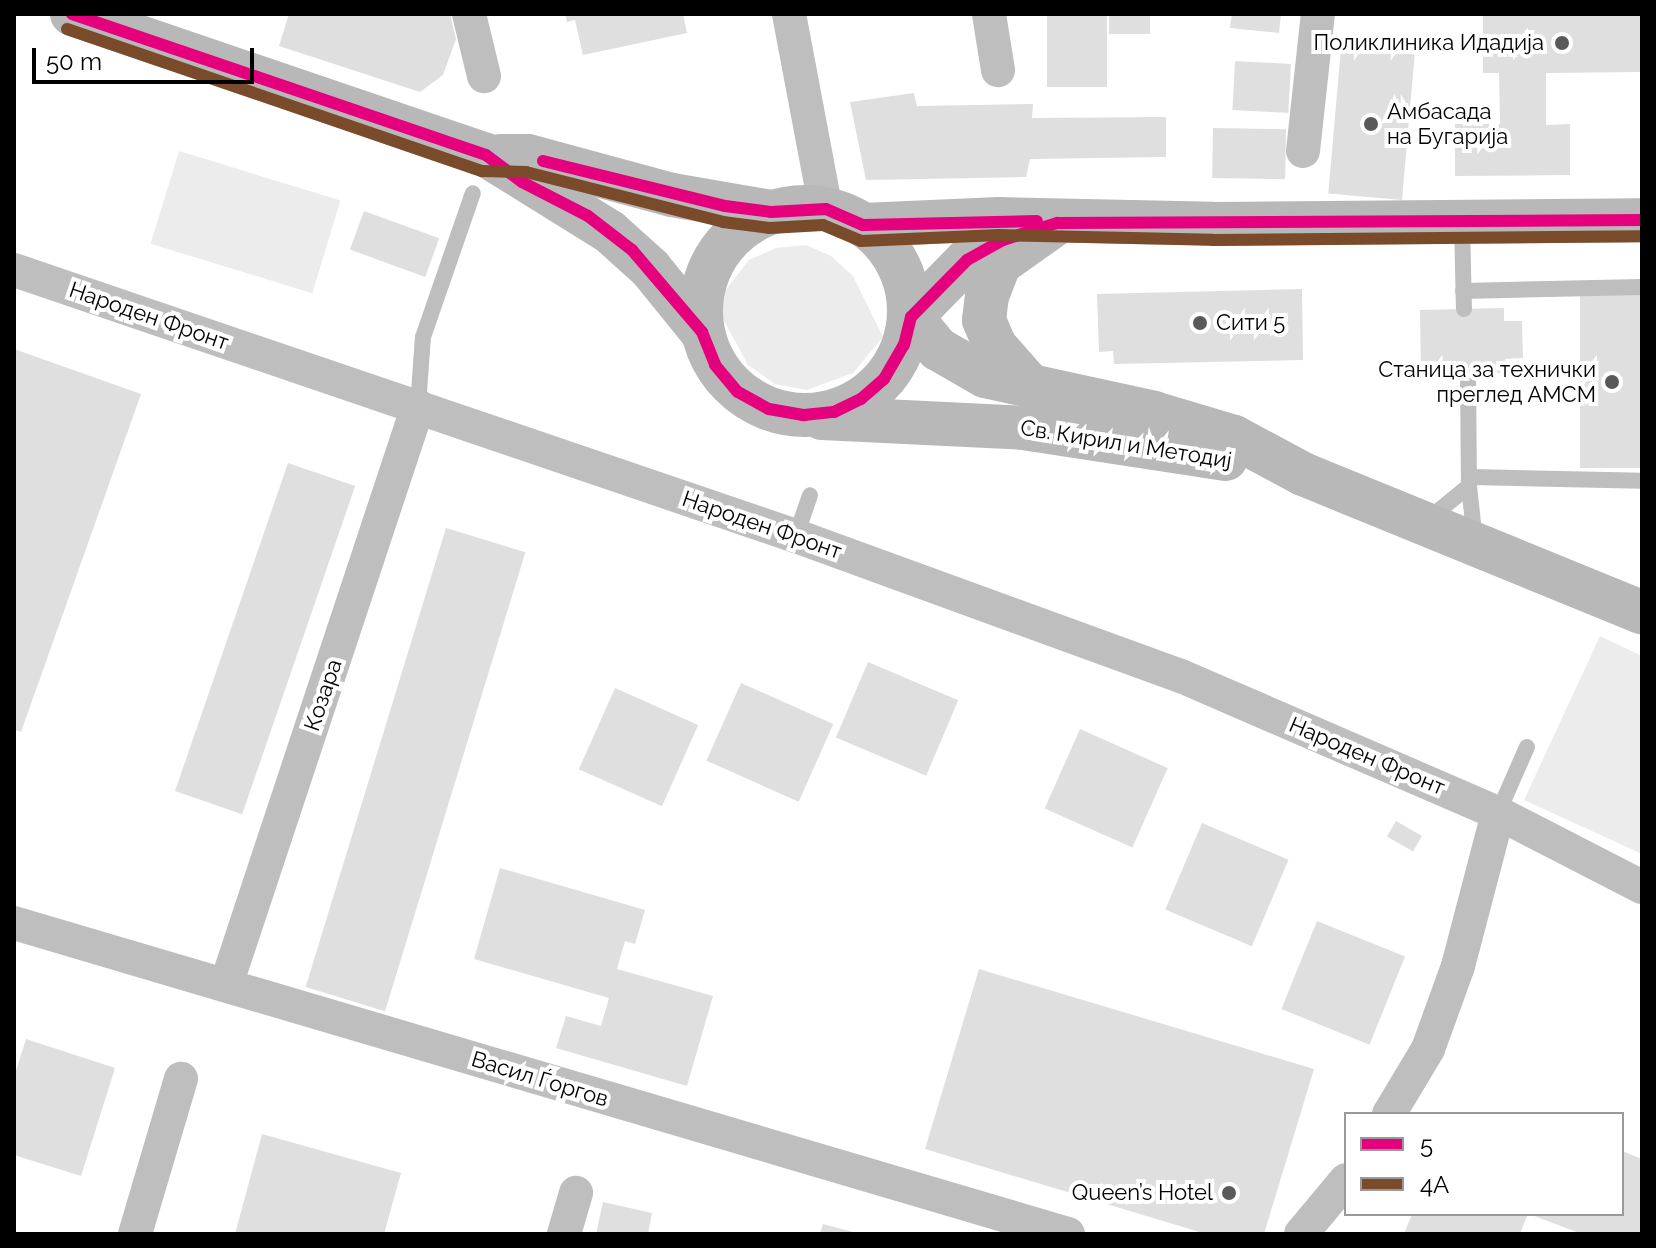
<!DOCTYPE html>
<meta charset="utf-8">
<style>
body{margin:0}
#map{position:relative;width:1656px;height:1248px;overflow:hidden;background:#fff;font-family:Raleway,sans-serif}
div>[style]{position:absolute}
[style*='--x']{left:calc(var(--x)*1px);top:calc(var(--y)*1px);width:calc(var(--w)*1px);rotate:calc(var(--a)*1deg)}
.green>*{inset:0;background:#ececec;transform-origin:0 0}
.building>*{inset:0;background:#dfdfdf;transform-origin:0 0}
.lane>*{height:16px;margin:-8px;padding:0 8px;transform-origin:8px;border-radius:8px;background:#bebebe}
.street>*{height:34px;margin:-17px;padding:0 17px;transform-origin:17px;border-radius:17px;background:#bebebe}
.secondary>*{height:44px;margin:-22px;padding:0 22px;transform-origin:22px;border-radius:22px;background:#b8b8b8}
.secondary>.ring{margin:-22px;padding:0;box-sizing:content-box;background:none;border:44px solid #b8b8b8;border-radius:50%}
.bus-1>*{height:12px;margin:-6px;padding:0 6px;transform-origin:6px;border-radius:6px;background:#e5007d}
.bus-2>*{height:12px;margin:-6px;padding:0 6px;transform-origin:6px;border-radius:6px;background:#7a4b2a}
.dots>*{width:22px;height:22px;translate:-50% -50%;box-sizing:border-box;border:4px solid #fff;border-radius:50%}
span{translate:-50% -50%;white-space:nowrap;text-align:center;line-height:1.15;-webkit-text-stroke:8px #fff;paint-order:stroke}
.poi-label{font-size:22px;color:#000}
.right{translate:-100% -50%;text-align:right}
.left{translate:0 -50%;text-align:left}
.street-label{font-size:22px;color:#000}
.frame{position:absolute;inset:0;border:16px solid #000;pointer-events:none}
.legend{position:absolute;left:1344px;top:1112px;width:280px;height:104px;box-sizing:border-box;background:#fff;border:2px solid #999;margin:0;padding:10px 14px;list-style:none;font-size:24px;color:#000}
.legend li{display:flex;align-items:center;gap:16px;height:40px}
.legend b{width:40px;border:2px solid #999}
.scale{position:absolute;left:32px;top:48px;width:222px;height:36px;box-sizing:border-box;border:4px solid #000;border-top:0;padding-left:10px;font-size:24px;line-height:28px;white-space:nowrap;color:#000;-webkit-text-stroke:6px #fff;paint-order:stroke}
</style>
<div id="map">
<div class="green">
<i style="left:179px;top:151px;width:169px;height:97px;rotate:17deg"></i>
<i style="clip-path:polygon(806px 245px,831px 256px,853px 276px,883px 337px,853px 373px,807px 390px,775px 384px,748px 365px,715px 304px,749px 260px,776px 248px)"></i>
<i style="clip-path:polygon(1600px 636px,1642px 656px,1642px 854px,1524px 800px)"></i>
</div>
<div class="building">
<i style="clip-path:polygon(289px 14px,450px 14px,456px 39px,443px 75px,420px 92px,279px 46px)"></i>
<i style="clip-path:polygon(565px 14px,683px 14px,687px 33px,583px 55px,575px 20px,567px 22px)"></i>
<i style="left:1047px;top:14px;width:60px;height:73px"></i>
<i style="left:1109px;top:14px;width:41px;height:20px"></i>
<i style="clip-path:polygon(1232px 14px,1281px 14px,1279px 33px,1230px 28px)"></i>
<i style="clip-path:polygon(1483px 14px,1642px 14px,1642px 72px,1546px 73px,1546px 125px,1570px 124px,1570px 175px,1455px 176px,1455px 124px,1500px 124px,1499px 73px,1483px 73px)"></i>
<i style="left:1341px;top:48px;width:74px;height:146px;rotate:5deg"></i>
<i style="left:1235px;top:61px;width:56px;height:49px;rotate:3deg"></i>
<i style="clip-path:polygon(914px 93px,917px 106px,1033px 104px,1032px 118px,1166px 117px,1166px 157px,1030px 159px,1026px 177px,866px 180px,850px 102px)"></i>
<i style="left:1213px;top:128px;width:73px;height:50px;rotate:1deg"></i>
<i style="left:364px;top:211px;width:80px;height:41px;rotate:20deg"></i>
<i style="clip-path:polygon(1302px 289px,1303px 360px,1114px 364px,1113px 351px,1099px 352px,1097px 294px)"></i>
<i style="left:1642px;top:295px;width:173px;height:62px;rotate:90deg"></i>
<i style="clip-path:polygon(1504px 308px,1504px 321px,1522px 321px,1523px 358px,1505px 359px,1505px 373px,1421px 374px,1420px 310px)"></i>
<i style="clip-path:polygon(14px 349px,141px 394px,21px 732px,14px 729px)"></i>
<i style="left:288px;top:463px;width:71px;height:347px;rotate:19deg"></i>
<i style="left:446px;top:528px;width:83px;height:480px;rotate:17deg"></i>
<i style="left:868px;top:662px;width:98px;height:82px;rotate:23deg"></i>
<i style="left:741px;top:683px;width:101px;height:85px;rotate:24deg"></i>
<i style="left:615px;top:688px;width:91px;height:89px;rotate:24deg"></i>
<i style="left:1080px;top:729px;width:96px;height:87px;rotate:24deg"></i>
<i style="left:1396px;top:821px;width:30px;height:18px;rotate:30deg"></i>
<i style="left:1202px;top:823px;width:94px;height:94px;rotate:23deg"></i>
<i style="clip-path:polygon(500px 868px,645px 910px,635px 944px,625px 941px,617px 969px,713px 996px,687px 1086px,556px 1048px,566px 1016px,601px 1026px,609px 998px,474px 959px)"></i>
<i style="left:1317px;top:921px;width:95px;height:95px;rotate:22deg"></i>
<i style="clip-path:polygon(979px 969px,1314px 1069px,1264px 1234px,1206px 1234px,925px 1149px)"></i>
<i style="clip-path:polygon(26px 1039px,115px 1068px,81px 1176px,14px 1155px,14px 1077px)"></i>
<i style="clip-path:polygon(262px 1134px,401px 1173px,384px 1234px,235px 1234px)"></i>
<i style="clip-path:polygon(1622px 1151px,1642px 1159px,1640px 1234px,1582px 1234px,1529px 1214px,1622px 1214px)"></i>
<i style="clip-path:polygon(603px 1202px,652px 1213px,648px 1234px,596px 1234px)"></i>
<i style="clip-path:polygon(1412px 1214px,1523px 1214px,1527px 1216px,1520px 1234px,1404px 1234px)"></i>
<i style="clip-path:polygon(823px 1224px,857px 1233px,857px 1234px,820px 1234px)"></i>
</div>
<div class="lane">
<i style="--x:1462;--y:223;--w:86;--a:88.7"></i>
<i style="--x:1463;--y:291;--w:179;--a:-1.3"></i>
<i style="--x:1468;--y:374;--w:112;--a:89.5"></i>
<i style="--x:1469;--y:486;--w:55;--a:83.8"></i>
<i style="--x:418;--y:406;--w:69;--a:-85.9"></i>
<i style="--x:423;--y:337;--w:152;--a:-70.9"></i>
<i style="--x:1472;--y:477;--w:170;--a:1.3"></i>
<i style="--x:1426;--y:521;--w:55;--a:-39.1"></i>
<i style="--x:796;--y:536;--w:43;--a:-71.1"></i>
<i style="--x:1498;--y:813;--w:72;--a:-66.3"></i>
</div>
<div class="street">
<i style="--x:469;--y:14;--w:64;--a:76.4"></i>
<i style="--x:789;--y:14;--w:198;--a:79.3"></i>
<i style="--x:989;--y:14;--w:57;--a:80.9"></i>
<i style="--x:1303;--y:151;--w:138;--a:-83.8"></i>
<i style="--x:14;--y:270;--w:826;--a:18.79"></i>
<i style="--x:796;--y:536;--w:410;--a:20"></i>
<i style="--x:1181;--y:676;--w:345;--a:23.4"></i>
<i style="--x:1498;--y:813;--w:162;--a:27.2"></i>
<i style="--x:14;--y:923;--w:1099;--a:16.44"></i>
<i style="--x:226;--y:985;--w:610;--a:-71.65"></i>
<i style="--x:1389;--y:1114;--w:76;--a:-59"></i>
<i style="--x:1428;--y:1049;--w:88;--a:-70.1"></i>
<i style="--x:1458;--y:966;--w:158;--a:-75.3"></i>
<i style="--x:135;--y:1234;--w:162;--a:-73.5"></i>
<i style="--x:564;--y:1234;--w:43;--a:-73.7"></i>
<i style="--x:1301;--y:1234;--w:70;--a:-50.2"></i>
</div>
<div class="secondary">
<i style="--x:72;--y:14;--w:437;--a:18.8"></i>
<i style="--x:486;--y:155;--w:146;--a:31.8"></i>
<i style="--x:610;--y:232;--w:54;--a:42"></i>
<i style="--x:650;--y:268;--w:82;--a:50.9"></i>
<i style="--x:500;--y:156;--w:28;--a:0"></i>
<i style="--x:528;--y:156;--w:149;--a:15.2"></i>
<i style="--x:672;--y:195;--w:100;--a:9.7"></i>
<i class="ring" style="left:701px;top:207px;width:164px;height:164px"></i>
<i style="--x:863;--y:225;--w:136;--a:-2.5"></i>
<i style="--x:999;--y:219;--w:214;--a:1.3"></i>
<i style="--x:1213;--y:224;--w:429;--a:-0.5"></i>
<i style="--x:911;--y:317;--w:42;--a:49.8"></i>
<i style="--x:938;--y:349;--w:54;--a:29.9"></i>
<i style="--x:985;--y:376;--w:173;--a:12.3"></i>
<i style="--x:1154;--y:413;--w:84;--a:16.7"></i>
<i style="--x:1234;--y:437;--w:78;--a:28.2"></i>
<i style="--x:1303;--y:474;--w:366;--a:22.2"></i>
<i style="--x:911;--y:317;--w:80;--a:-45.5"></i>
<i style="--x:967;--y:260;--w:53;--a:-25.6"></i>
<i style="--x:1033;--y:389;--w:57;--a:-131.5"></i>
<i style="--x:995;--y:346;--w:28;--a:-113"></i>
<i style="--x:984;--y:320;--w:24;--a:-83"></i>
<i style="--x:987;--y:296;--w:34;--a:-69"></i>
<i style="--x:999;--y:264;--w:71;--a:-35.3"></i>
<i style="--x:822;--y:418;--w:201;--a:2.8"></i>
<i style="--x:1023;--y:428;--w:205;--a:8.7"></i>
</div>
<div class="bus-1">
<i style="--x:72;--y:14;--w:437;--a:18.8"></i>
<i style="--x:486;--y:155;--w:45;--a:36.9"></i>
<i style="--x:522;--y:182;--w:74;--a:27.3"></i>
<i style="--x:588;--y:216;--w:56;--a:37.7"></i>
<i style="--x:632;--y:250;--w:108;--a:49.5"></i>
<i style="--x:702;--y:332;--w:35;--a:68"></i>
<i style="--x:715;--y:365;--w:35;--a:50"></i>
<i style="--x:738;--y:392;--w:35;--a:29"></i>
<i style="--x:769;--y:409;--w:36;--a:10"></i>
<i style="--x:804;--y:415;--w:30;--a:-6"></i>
<i style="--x:834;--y:412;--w:30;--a:-26"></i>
<i style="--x:861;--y:399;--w:30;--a:-41"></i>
<i style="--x:884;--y:379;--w:39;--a:-60"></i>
<i style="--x:904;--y:345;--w:29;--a:-76"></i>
<i style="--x:911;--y:317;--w:80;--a:-45.5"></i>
<i style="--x:967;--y:260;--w:41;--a:-29.1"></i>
<i style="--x:1003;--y:240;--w:57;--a:-17.5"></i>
<i style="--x:1057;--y:223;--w:585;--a:-0.29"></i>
<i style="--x:543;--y:161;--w:187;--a:13.9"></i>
<i style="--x:725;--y:206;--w:46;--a:7.4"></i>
<i style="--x:771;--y:212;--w:55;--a:-3.1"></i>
<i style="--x:826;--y:209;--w:40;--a:23.4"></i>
<i style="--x:863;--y:225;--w:174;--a:-1.3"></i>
</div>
<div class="bus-2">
<i style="--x:67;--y:29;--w:439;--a:18.9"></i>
<i style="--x:482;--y:171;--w:44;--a:1.3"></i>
<i style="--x:526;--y:172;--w:203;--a:14.2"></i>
<i style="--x:723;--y:222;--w:47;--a:7.3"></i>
<i style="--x:770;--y:228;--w:53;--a:-3.2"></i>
<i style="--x:823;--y:225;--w:41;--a:22.8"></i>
<i style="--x:861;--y:241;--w:138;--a:-2.5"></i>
<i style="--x:999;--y:235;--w:214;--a:1.3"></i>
<i style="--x:1213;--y:240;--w:429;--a:-0.5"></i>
</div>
<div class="dots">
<i style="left:1562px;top:43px;background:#595959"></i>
<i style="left:1371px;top:124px;background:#595959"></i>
<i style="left:1200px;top:323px;background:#595959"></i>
<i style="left:1612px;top:382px;background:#595959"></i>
<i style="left:1229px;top:1193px;background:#595959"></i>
</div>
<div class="poi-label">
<span class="right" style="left:1544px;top:43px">Поликлиника Идадија</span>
<span class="left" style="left:1387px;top:124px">Амбасада<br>на Бугарија</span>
<span class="left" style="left:1216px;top:323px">Сити 5</span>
<span class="right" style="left:1596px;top:382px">Станица за технички<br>преглед АМСМ</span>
<span class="right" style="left:1213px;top:1193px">Queen’s Hotel</span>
</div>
<div class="street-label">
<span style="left:149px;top:316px;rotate:19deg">Народен Фронт</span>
<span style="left:1126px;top:444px;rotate:9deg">Св. Кирил и Методиј</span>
<span style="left:762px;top:525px;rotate:19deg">Народен Фронт</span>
<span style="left:323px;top:695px;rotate:-71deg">Козара</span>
<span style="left:1367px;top:756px;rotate:23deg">Народен Фронт</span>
<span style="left:540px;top:1079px;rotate:17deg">Васил Ѓоргов</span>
</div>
<div class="frame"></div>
<ul class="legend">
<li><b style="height:10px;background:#e5007d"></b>5</li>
<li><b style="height:10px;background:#7a4b2a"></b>4A</li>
</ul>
<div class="scale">50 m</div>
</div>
